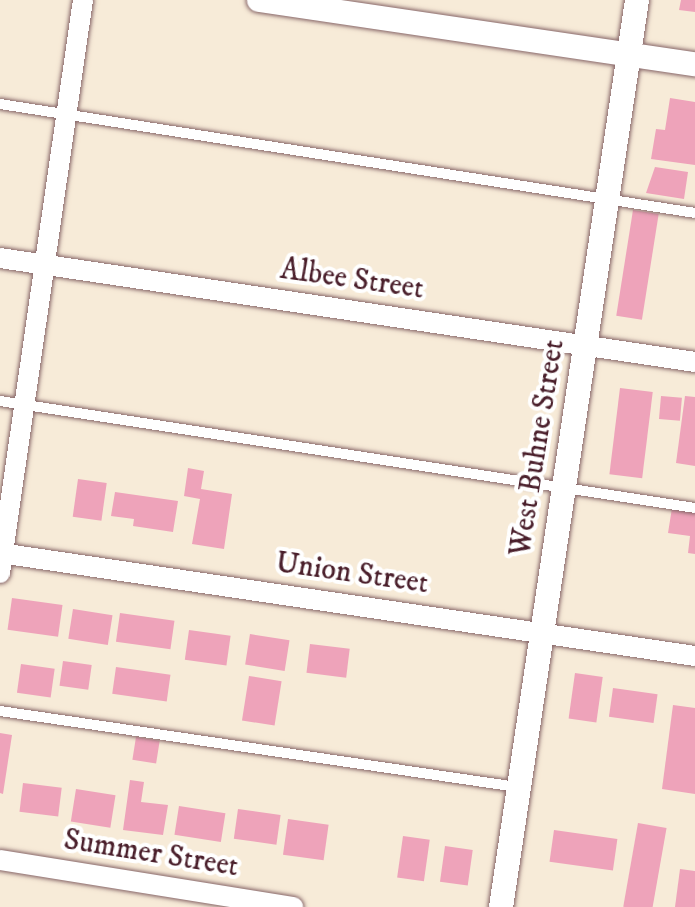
<!DOCTYPE html>
<style>
body{margin:0}
#map{position:relative;width:695px;height:907px;overflow:hidden;background:#f7ebd8;font-family:"IM FELL DW Pica",serif}
div>[style]{position:absolute}
[style*='--x']{left:calc(var(--x)*1px);top:calc(var(--y)*1px);width:calc(var(--w)*1px);rotate:calc(var(--a)*1deg)}
.building>*{inset:0;background:#eea3ba;transform-origin:0 0}
.roads{filter:drop-shadow(0 0 2px #876668) drop-shadow(0 0 2px #876668)}
.service>*{height:10px;margin:-5px;padding:0 5px;transform-origin:5px;border-radius:5px;background:#fff}
.minor>*{height:20px;margin:-10px;padding:0 10px;transform-origin:10px;border-radius:10px;background:#fff}
.tertiary>*{height:24px;margin:-12px;padding:0 12px;transform-origin:12px;border-radius:12px;background:#fff}
span{translate:-50% -50%;white-space:nowrap;text-align:center;line-height:1.15;-webkit-text-stroke:8px #fff;paint-order:stroke}
.street-label{font-size:30px;color:#4a1f2b}
</style>
<div id="map">
<div class="building">
<i style="clip-path:polygon(681px 0,695px 0,695px 12px,679px 10px)"></i>
<i style="clip-path:polygon(670px 98px,695px 102px,695px 165px,651px 159px,656px 129px,665px 130px)"></i>
<i style="clip-path:polygon(655px 167px,688px 172px,684px 199px,646px 193px)"></i>
<i style="left:633px;top:210px;width:26px;height:107px;rotate:9deg"></i>
<i style="left:620px;top:388px;width:33px;height:87px;rotate:7deg"></i>
<i style="left:661px;top:396px;width:21px;height:23px;rotate:5deg"></i>
<i style="clip-path:polygon(685px 396px,695px 397px,695px 466px,676px 463px)"></i>
<i style="clip-path:polygon(188px 468px,204px 471px,201px 489px,232px 494px,224px 549px,192px 544px,200px 499px,184px 496px)"></i>
<i style="left:78px;top:479px;width:29px;height:38px;rotate:8deg"></i>
<i style="clip-path:polygon(115px 492px,178px 501px,173px 532px,133px 526px,134px 519px,111px 516px)"></i>
<i style="clip-path:polygon(672px 508px,695px 512px,695px 554px,688px 553px,690px 536px,668px 533px)"></i>
<i style="left:12px;top:598px;width:51px;height:32px;rotate:8deg"></i>
<i style="left:73px;top:609px;width:40px;height:30px;rotate:9deg"></i>
<i style="left:120px;top:613px;width:55px;height:29px;rotate:8deg"></i>
<i style="left:189px;top:630px;width:42px;height:30px;rotate:8deg"></i>
<i style="left:250px;top:634px;width:40px;height:31px;rotate:9deg"></i>
<i style="left:310px;top:644px;width:40px;height:29px;rotate:7deg"></i>
<i style="left:63px;top:661px;width:29px;height:25px;rotate:8deg"></i>
<i style="left:21px;top:664px;width:34px;height:29px;rotate:8deg"></i>
<i style="left:116px;top:667px;width:55px;height:27px;rotate:8deg"></i>
<i style="left:575px;top:673px;width:28px;height:46px;rotate:8deg"></i>
<i style="left:249px;top:676px;width:33px;height:45px;rotate:9deg"></i>
<i style="left:613px;top:688px;width:45px;height:29px;rotate:8deg"></i>
<i style="clip-path:polygon(673px 705px,695px 708px,695px 794px,662px 789px)"></i>
<i style="clip-path:polygon(0 733px,12px 735px,3px 794px,0 793px)"></i>
<i style="left:136px;top:737px;width:24px;height:23px;rotate:9deg"></i>
<i style="clip-path:polygon(130px 780px,144px 782px,141px 802px,168px 805px,163px 835px,123px 830px)"></i>
<i style="left:23px;top:783px;width:39px;height:29px;rotate:7deg"></i>
<i style="left:76px;top:789px;width:40px;height:33px;rotate:9deg"></i>
<i style="left:179px;top:806px;width:47px;height:29px;rotate:9deg"></i>
<i style="left:238px;top:809px;width:43px;height:30px;rotate:8deg"></i>
<i style="left:288px;top:819px;width:41px;height:36px;rotate:8deg"></i>
<i style="left:638px;top:823px;width:29px;height:85px;rotate:10deg"></i>
<i style="left:554px;top:830px;width:64px;height:32px;rotate:8deg"></i>
<i style="left:403px;top:836px;width:27px;height:42px;rotate:8deg"></i>
<i style="left:445px;top:846px;width:28px;height:36px;rotate:8deg"></i>
<i style="clip-path:polygon(680px 869px,695px 871px,695px 907px,675px 907px)"></i>
</div>
<div class="roads">
<div class="service">
<i style="--x:0;--y:104;--w:703;--a:8.91"></i>
<i style="--x:0;--y:401;--w:703;--a:8.75"></i>
<i style="--x:0;--y:711;--w:523;--a:8.36"></i>
</div>
<div class="minor">
<i style="--x:0;--y:258;--w:703;--a:8.51"></i>
<i style="--x:0;--y:553;--w:703;--a:8.43"></i>
<i style="--x:0;--y:573;--w:579;--a:-81.76"></i>
<i style="--x:0;--y:860;--w:297;--a:9.1"></i>
</div>
<div class="tertiary">
<i style="--x:259;--y:0;--w:441;--a:8.4"></i>
<i style="--x:501;--y:907;--w:917;--a:-81.47"></i>
</div>
</div>
<div class="street-label">
<span style="left:352px;top:280px;rotate:8deg">Albee Street</span>
<span style="left:538px;top:448px;rotate:-81deg">West Buhne Street</span>
<span style="left:352px;top:574px;rotate:8deg">Union Street</span>
<span style="left:151px;top:854px;rotate:9deg">Summer Street</span>
</div>
</div>
